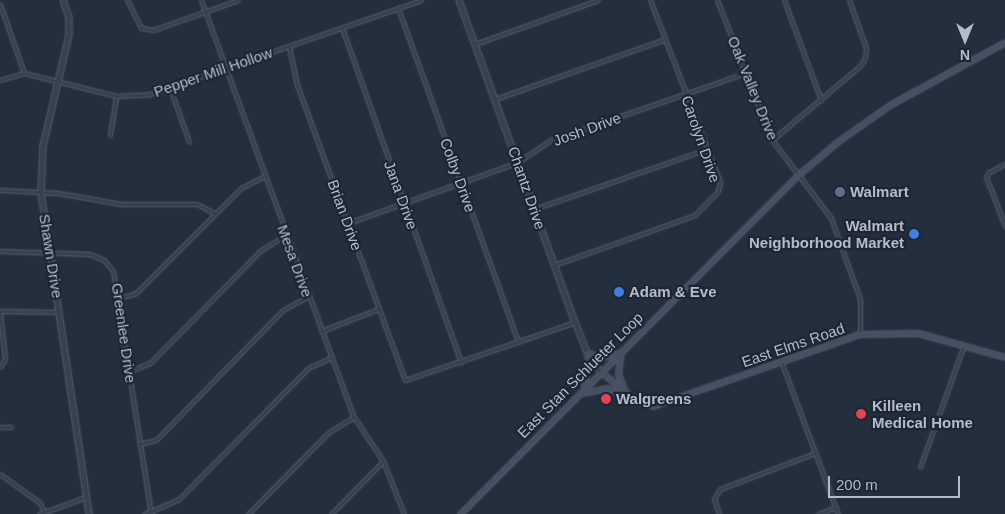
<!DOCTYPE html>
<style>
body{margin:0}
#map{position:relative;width:1005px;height:514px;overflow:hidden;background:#242f3e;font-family:Arial,sans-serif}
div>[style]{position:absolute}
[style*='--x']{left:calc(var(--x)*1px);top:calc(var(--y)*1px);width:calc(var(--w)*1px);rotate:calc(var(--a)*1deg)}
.roads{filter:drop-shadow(0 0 1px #565f6c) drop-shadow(0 0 1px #565f6c)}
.minor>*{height:3px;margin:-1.5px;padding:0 1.5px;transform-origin:1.5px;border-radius:1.5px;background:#38414e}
.tertiary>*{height:4.5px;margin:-2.25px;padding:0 2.25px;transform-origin:2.25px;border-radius:2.25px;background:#38414e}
.secondary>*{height:5px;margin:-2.5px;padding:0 2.5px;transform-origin:2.5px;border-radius:2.5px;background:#465061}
.dots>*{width:14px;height:14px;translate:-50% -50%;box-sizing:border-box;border:2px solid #1d2633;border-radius:50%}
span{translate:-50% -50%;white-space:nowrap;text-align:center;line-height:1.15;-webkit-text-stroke:4.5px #1d2633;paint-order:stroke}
.street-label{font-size:15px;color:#b4bcc9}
.poi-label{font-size:15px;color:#b4bcc9;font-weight:700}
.left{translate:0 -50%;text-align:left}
.right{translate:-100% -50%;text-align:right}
.north{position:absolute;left:940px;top:15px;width:50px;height:50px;-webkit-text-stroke:4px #1d2633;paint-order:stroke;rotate:180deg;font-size:14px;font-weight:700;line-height:20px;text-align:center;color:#b4bcc9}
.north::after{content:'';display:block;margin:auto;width:18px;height:22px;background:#b4bcc9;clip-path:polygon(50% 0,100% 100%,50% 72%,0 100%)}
.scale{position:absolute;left:828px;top:476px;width:132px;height:22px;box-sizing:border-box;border:2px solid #b4bcc9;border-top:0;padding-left:6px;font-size:15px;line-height:18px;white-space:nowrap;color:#b4bcc9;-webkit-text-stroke:4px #1d2633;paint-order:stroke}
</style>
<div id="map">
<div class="roads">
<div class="minor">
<i style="--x:127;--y:0;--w:31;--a:63"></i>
<i style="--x:141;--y:28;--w:12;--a:9"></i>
<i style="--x:153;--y:30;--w:90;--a:-19.4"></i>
<i style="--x:201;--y:0;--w:444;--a:69.9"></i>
<i style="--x:354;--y:417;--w:53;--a:56.6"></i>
<i style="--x:383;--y:461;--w:57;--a:68.4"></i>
<i style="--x:717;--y:0;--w:150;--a:68.6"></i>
<i style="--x:772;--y:140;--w:98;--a:52.9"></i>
<i style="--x:831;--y:218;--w:86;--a:70.3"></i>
<i style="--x:860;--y:299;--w:35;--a:90"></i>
<i style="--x:784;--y:0;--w:107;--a:69.7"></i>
<i style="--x:0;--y:4;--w:73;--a:70.8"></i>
<i style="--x:398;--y:8;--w:355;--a:70.2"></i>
<i style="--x:342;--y:28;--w:355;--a:70.4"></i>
<i style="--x:475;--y:44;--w:131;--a:-19.7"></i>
<i style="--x:289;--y:47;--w:39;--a:78"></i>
<i style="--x:297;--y:85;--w:314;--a:69.9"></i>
<i style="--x:405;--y:380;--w:180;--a:-18.8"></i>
<i style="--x:0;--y:80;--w:25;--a:-16"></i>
<i style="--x:24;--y:73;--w:95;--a:14"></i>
<i style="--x:116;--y:96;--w:34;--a:-3"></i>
<i style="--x:150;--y:94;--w:287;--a:-19.1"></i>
<i style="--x:170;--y:88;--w:57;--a:70.6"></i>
<i style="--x:495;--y:99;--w:180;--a:-19.4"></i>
<i style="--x:110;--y:135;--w:39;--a:-81"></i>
<i style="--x:772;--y:140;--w:115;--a:-40.1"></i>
<i style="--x:860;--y:66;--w:9;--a:-58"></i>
<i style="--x:865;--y:58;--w:10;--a:-84"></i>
<i style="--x:866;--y:48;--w:51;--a:-109.5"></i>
<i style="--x:1005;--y:164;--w:18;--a:153"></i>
<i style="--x:989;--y:172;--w:6;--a:121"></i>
<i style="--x:986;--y:177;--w:53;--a:68.8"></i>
<i style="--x:0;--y:190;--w:58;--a:3"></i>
<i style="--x:58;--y:193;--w:64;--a:9.9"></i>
<i style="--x:121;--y:204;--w:76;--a:0"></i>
<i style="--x:197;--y:204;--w:19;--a:28"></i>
<i style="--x:534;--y:209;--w:183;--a:-19.1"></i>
<i style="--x:348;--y:223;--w:181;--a:-19.7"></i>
<i style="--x:518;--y:162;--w:40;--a:-34"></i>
<i style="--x:551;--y:140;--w:206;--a:-19"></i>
<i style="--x:0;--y:251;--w:90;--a:1.9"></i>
<i style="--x:90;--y:254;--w:15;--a:23"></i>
<i style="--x:104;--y:260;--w:14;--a:51"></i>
<i style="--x:113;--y:271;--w:246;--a:81.1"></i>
<i style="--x:554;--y:265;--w:150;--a:-19.5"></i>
<i style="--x:695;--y:215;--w:33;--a:-46"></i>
<i style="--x:718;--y:191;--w:9;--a:-77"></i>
<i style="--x:720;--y:182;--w:195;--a:-111"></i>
<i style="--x:120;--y:298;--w:17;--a:-17"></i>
<i style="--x:136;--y:293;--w:148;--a:-45"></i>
<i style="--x:241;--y:188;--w:27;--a:-27"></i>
<i style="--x:0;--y:311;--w:59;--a:1"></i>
<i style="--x:0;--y:314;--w:45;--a:83.7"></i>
<i style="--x:5;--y:359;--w:9;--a:122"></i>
<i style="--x:321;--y:331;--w:61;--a:-21.1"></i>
<i style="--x:781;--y:361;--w:163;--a:69.6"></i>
<i style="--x:130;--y:371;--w:22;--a:-22"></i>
<i style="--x:150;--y:363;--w:157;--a:-45.5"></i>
<i style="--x:260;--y:251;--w:31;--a:-32"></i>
<i style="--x:0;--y:427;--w:11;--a:0"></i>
<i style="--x:139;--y:444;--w:17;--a:-13"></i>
<i style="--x:156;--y:440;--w:182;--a:-45.7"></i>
<i style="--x:283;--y:310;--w:29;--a:-29"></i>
<i style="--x:920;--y:467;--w:130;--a:-70.2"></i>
<i style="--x:0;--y:474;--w:49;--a:35.9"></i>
<i style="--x:40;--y:503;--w:10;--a:66"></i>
<i style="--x:39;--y:514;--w:50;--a:-19.9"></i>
<i style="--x:144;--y:514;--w:38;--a:-23"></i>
<i style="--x:179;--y:499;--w:184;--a:-45.4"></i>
<i style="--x:308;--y:368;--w:24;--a:-24"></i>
<i style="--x:248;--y:514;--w:115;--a:-45.4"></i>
<i style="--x:329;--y:432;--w:29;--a:-31"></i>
<i style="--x:331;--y:514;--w:74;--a:-45.5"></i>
<i style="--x:719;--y:514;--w:16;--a:-108"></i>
<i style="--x:714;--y:499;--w:12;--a:-59"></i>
<i style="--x:720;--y:489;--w:102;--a:-20.8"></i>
<i style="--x:818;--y:514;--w:19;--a:-21"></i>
</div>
<div class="tertiary">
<i style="--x:63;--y:0;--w:18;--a:71"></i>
<i style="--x:69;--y:17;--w:18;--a:90"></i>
<i style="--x:69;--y:35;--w:114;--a:103.2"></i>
<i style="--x:43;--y:146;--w:46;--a:92.5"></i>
<i style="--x:41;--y:192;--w:326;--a:81.5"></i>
<i style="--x:459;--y:0;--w:342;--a:70.2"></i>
<i style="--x:575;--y:322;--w:35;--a:68"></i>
<i style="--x:588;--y:354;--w:22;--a:54"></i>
</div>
<div class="secondary">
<i style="--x:621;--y:352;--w:22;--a:98"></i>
<i style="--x:618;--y:374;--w:22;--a:68"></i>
<i style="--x:587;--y:353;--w:15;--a:16"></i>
<i style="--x:601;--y:357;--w:17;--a:-13"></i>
<i style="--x:601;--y:372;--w:46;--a:38.9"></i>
<i style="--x:637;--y:401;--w:17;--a:17"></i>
<i style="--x:653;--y:406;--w:219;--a:-19.2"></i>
<i style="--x:860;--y:334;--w:58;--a:-1"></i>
<i style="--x:918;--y:333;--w:90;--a:15.4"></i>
<i style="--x:584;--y:388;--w:34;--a:-83"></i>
<i style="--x:582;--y:393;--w:25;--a:-11"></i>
<i style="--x:607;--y:388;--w:18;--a:19"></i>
<i style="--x:460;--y:514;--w:479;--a:-45.1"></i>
<i style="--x:798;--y:175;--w:51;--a:-40.2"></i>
<i style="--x:837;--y:142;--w:66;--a:-35.1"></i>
<i style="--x:891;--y:104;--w:130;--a:-28.5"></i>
</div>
</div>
<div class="dots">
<i style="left:840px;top:192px;background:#5c6f8a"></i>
<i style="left:914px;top:234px;background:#3f7fe0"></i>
<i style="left:619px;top:292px;background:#3f7fe0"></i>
<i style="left:606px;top:399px;background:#e0444e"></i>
<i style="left:861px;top:414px;background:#e0444e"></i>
</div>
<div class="street-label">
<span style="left:213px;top:72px;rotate:-19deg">Pepper Mill Hollow</span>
<span style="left:753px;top:88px;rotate:68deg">Oak Valley Drive</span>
<span style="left:587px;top:129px;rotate:-20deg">Josh Drive</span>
<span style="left:701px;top:139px;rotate:71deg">Carolyn Drive</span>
<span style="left:458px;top:175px;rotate:70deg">Colby Drive</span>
<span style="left:527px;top:188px;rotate:71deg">Chantz Drive</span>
<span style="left:401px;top:195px;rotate:70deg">Jana Drive</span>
<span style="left:345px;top:215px;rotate:70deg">Brian Drive</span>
<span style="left:51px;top:256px;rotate:81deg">Shawn Drive</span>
<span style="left:295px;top:261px;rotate:70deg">Mesa Drive</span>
<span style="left:124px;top:333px;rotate:82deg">Greenlee Drive</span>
<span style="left:793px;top:345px;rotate:-19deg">East Elms Road</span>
<span style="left:580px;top:375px;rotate:-45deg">East Stan Schlueter Loop</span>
</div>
<div class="poi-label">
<span class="left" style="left:850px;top:192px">Walmart</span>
<span class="right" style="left:904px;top:234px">Walmart<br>Neighborhood Market</span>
<span class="left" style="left:629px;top:292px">Adam &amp; Eve</span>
<span class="left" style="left:616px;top:399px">Walgreens</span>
<span class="left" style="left:872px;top:414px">Killeen<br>Medical Home</span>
</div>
<div class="north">N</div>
<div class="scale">200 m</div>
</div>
